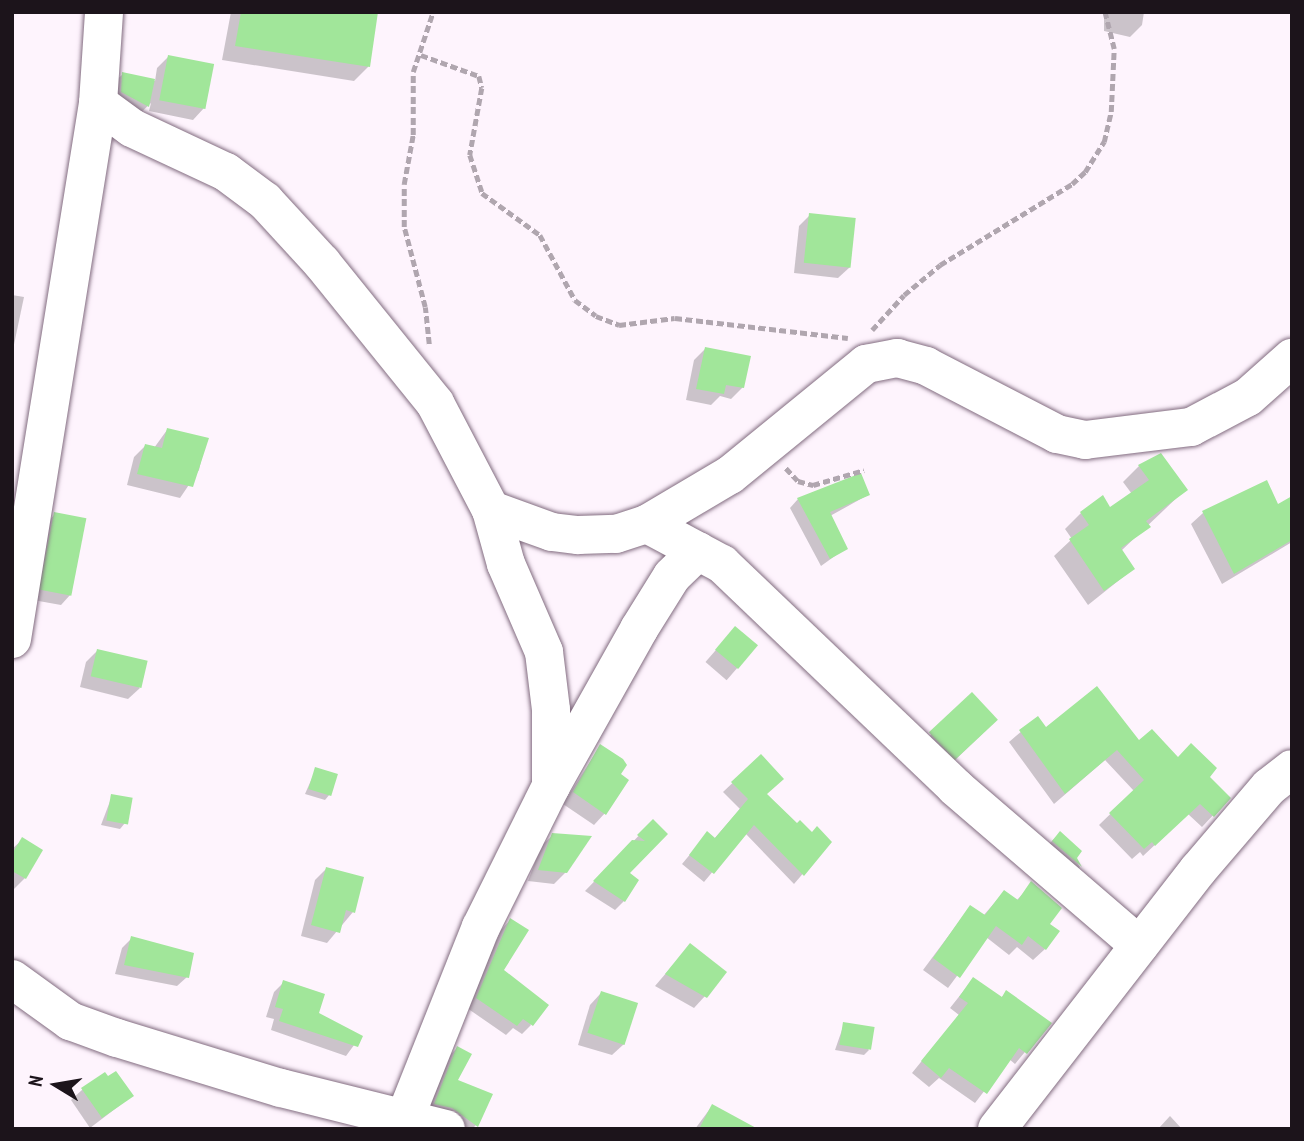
<!DOCTYPE html>
<style>
body{margin:0}
#map{position:relative;width:1304px;height:1141px;overflow:hidden;background:#fef4fd;font-family:"PT Sans Narrow",sans-serif}
div>[style]{position:absolute}
[style*='--x']{left:calc(var(--x)*1px);top:calc(var(--y)*1px);width:calc(var(--w)*1px);rotate:calc(var(--a)*1deg)}
.shadow>*{inset:0;background:#0003;transform-origin:0 0}
.building>*{inset:0;background:#a1e69a;transform-origin:0 0}
.path>*{height:4.5px;margin-top:-2.25px;transform-origin:0;background:repeating-linear-gradient(90deg,#b0a6af 0 7px,transparent 0 10.5px)}
.roads{filter:drop-shadow(0 0 2px #826c80) drop-shadow(0 0 2px #826c80)}
.minor>*{height:38px;margin:-19px;padding:0 19px;transform-origin:19px;border-radius:19px;background:#fff}
span{translate:-50% -50%;white-space:nowrap;text-align:center;line-height:1.15;-webkit-text-stroke:7px #fef4fd;paint-order:stroke}
.frame{position:absolute;inset:0;border:14px solid #1c141b;pointer-events:none}
.north{position:absolute;left:21px;top:1050px;width:70px;height:70px;-webkit-text-stroke:5px #fef4fd;paint-order:stroke;rotate:281deg;font-size:19px;font-weight:700;line-height:28px;text-align:center;color:#1c141b}
.north::after{content:'';display:block;margin:auto;width:24px;height:32px;background:#1c141b;clip-path:polygon(50% 0,100% 100%,50% 72%,0 100%)}
</style>
<div id="map">
<div class="shadow">
<i style="clip-path:polygon(231px 12px,375px 12px,368px 67px,354px 81px,222px 60px)"></i>
<i style="clip-path:polygon(1104px 12px,1144px 12px,1142px 25px,1130px 37px,1104px 31px)"></i>
<i style="clip-path:polygon(168px 57px,204px 108px,193px 120px,149px 111px,151px 103px,136px 117px,110px 104px,111px 85px,123px 74px,155px 81px,157px 68px)"></i>
<i style="clip-path:polygon(810px 215px,850px 267px,838px 278px,794px 273px,799px 226px)"></i>
<i style="clip-path:polygon(12px 295px,24px 297px,12px 354px)"></i>
<i style="clip-path:polygon(705px 349px,743px 387px,731px 399px,720px 396px,711px 405px,686px 400px,694px 360px)"></i>
<i style="clip-path:polygon(167px 430px,206px 439px,199px 470px,180px 498px,127px 485px,134px 457px,145px 446px,154px 448px)"></i>
<i style="clip-path:polygon(1139px 466px,1186px 489px,1121px 551px,1133px 569px,1088px 605px,1054px 556px,1072px 539px,1065px 529px,1081px 513px,1110px 509px,1132px 494px,1123px 482px)"></i>
<i style="clip-path:polygon(1266px 483px,1277px 506px,1292px 498px,1292px 542px,1222px 584px,1191px 524px,1203px 513px)"></i>
<i style="clip-path:polygon(868px 495px,830px 516px,846px 548px,821px 566px,790px 508px,798px 499px)"></i>
<i style="clip-path:polygon(55px 514px,71px 594px,61px 605px,33px 600px,45px 525px)"></i>
<i style="left:735px;top:628px;width:28px;height:45px;rotate:41deg"></i>
<i style="clip-path:polygon(97px 651px,140px 688px,128px 699px,80px 687px,86px 662px)"></i>
<i style="left:972px;top:695px;width:35px;height:72px;rotate:46deg"></i>
<i style="clip-path:polygon(1037px 718px,1045px 729px,1139px 742px,1207px 777px,1229px 798px,1202px 827px,1188px 814px,1143px 856px,1140px 852px,1132px 859px,1099px 825px,1134px 791px,1105px 760px,1054px 804px,1009px 742px)"></i>
<i style="clip-path:polygon(600px 746px,618px 775px,605px 813px,594px 825px,563px 804px)"></i>
<i style="clip-path:polygon(761px 756px,765px 794px,797px 826px,830px 842px,794px 884px,745px 833px,704px 882px,682px 864px,707px 834px,714px 839px,740px 809px,723px 792px)"></i>
<i style="clip-path:polygon(316px 769px,330px 794px,325px 800px,305px 794px)"></i>
<i style="clip-path:polygon(112px 796px,125px 823px,120px 829px,101px 825px)"></i>
<i style="clip-path:polygon(653px 821px,666px 834px,627px 874px,624px 901px,615px 910px,585px 891px)"></i>
<i style="clip-path:polygon(1060px 833px,1080px 867px,1070px 877px,1049px 844px)"></i>
<i style="clip-path:polygon(553px 835px,566px 872px,554px 884px,528px 881px,541px 846px)"></i>
<i style="clip-path:polygon(22px 840px,25px 878px,14px 889px,12px 849px)"></i>
<i style="clip-path:polygon(326px 869px,353px 912px,327px 943px,301px 936px,315px 880px)"></i>
<i style="clip-path:polygon(1032px 884px,1047px 925px,1045px 949px,1033px 960px,1017px 947px,1009px 955px,986px 937px,948px 988px,923px 970px,970px 907px,983px 916px,1004px 892px,1016px 901px)"></i>
<i style="clip-path:polygon(510px 920px,501px 970px,531px 1025px,522px 1034px,513px 1028px,506px 1035px,467px 1008px,501px 930px)"></i>
<i style="clip-path:polygon(132px 938px,187px 977px,177px 986px,115px 974px,122px 948px)"></i>
<i style="clip-path:polygon(690px 945px,705px 996px,694px 1008px,655px 986px)"></i>
<i style="clip-path:polygon(973px 979px,1001px 998px,1006px 992px,1049px 1023px,1015px 1064px,1009px 1059px,975px 1103px,939px 1078px,929px 1087px,912px 1073px,959px 1015px,950px 1008px)"></i>
<i style="clip-path:polygon(284px 982px,317px 1014px,360px 1037px,346px 1056px,271px 1030px,274px 1019px,266px 1017px,274px 992px)"></i>
<i style="clip-path:polygon(601px 993px,624px 1044px,612px 1055px,578px 1045px,590px 1005px)"></i>
<i style="clip-path:polygon(844px 1024px,869px 1050px,864px 1055px,835px 1050px)"></i>
<i style="clip-path:polygon(457px 1048px,456px 1081px,481px 1120px,472px 1129px,458px 1129px,426px 1112px,448px 1057px)"></i>
<i style="clip-path:polygon(108px 1078px,132px 1096px,90px 1128px,71px 1100px,83px 1089px)"></i>
<i style="clip-path:polygon(712px 1106px,734px 1129px,695px 1129px)"></i>
<i style="clip-path:polygon(1170px 1116px,1182px 1129px,1158px 1129px)"></i>
</div>
<div class="building">
<i style="clip-path:polygon(241px 12px,378px 12px,370px 67px,235px 46px)"></i>
<i style="left:168px;top:55px;width:47px;height:46px;rotate:11deg"></i>
<i style="clip-path:polygon(122px 72px,155px 79px,149px 107px,121px 92px)"></i>
<i style="left:809px;top:213px;width:47px;height:50px;rotate:6deg"></i>
<i style="clip-path:polygon(705px 347px,751px 356px,744px 388px,726px 385px,724px 394px,696px 389px)"></i>
<i style="clip-path:polygon(167px 428px,209px 438px,193px 487px,137px 474px,145px 444px,162px 448px)"></i>
<i style="clip-path:polygon(1161px 453px,1188px 490px,1146px 521px,1151px 527px,1121px 548px,1135px 569px,1104px 591px,1069px 539px,1089px 525px,1080px 512px,1103px 495px,1110px 507px,1149px 480px,1138px 465px)"></i>
<i style="clip-path:polygon(861px 473px,870px 495px,830px 512px,848px 549px,830px 559px,797px 498px)"></i>
<i style="clip-path:polygon(1267px 480px,1278px 504px,1292px 496px,1292px 540px,1234px 574px,1202px 511px)"></i>
<i style="left:54px;top:512px;width:33px;height:79px;rotate:11deg"></i>
<i style="left:735px;top:626px;width:30px;height:31px;rotate:40deg"></i>
<i style="left:97px;top:649px;width:52px;height:28px;rotate:13deg"></i>
<i style="clip-path:polygon(1097px 686px,1139px 740px,1152px 729px,1178px 757px,1191px 743px,1217px 768px,1210px 777px,1231px 798px,1214px 817px,1200px 804px,1155px 846px,1152px 842px,1144px 849px,1109px 813px,1144px 780px,1117px 750px,1065px 794px,1019px 730px,1038px 716px,1046px 727px)"></i>
<i style="left:972px;top:692px;width:38px;height:59px;rotate:47deg"></i>
<i style="clip-path:polygon(600px 744px,623px 759px,627px 765px,621px 774px,629px 780px,606px 815px,573px 792px)"></i>
<i style="clip-path:polygon(761px 754px,784px 779px,767px 794px,797px 823px,800px 820px,812px 832px,817px 826px,832px 842px,804px 876px,754px 825px,714px 874px,689px 855px,707px 831px,715px 838px,748px 799px,731px 782px)"></i>
<i style="left:315px;top:767px;width:24px;height:23px;rotate:17deg"></i>
<i style="left:111px;top:794px;width:22px;height:27px;rotate:10deg"></i>
<i style="clip-path:polygon(653px 819px,668px 834px,630px 873px,639px 880px,625px 902px,593px 881px,632px 840px,645px 841px,637px 835px)"></i>
<i style="clip-path:polygon(1060px 831px,1082px 851px,1077px 858px,1082px 867px,1052px 841px)"></i>
<i style="clip-path:polygon(552px 833px,592px 836px,567px 873px,538px 870px)"></i>
<i style="clip-path:polygon(22px 837px,43px 850px,26px 879px,12px 871px,12px 854px)"></i>
<i style="clip-path:polygon(326px 867px,364px 877px,355px 913px,346px 910px,340px 933px,311px 925px)"></i>
<i style="clip-path:polygon(1031px 881px,1062px 908px,1050px 924px,1060px 931px,1046px 950px,1028px 936px,1022px 945px,996px 926px,960px 978px,933px 958px,970px 905px,985px 915px,1004px 890px,1018px 900px)"></i>
<i style="clip-path:polygon(510px 918px,529px 930px,504px 970px,549px 1005px,533px 1026px,523px 1019px,517px 1026px,476px 998px)"></i>
<i style="clip-path:polygon(131px 936px,194px 953px,189px 978px,124px 965px)"></i>
<i style="clip-path:polygon(690px 943px,727px 972px,707px 998px,665px 974px)"></i>
<i style="clip-path:polygon(973px 977px,1002px 997px,1006px 990px,1052px 1023px,1027px 1054px,1019px 1048px,987px 1094px,949px 1068px,941px 1078px,921px 1061px,968px 1003px,959px 997px)"></i>
<i style="clip-path:polygon(283px 980px,325px 994px,319px 1013px,363px 1036px,358px 1047px,279px 1021px,283px 1009px,275px 1007px)"></i>
<i style="left:601px;top:991px;width:39px;height:44px;rotate:18deg"></i>
<i style="left:843px;top:1022px;width:32px;height:23px;rotate:9deg"></i>
<i style="clip-path:polygon(457px 1046px,472px 1054px,458px 1080px,493px 1094px,478px 1127px,452px 1108px,434px 1104px)"></i>
<i style="clip-path:polygon(116px 1071px,134px 1096px,102px 1118px,81px 1088px,105px 1072px,108px 1076px)"></i>
<i style="clip-path:polygon(712px 1104px,758px 1129px,699px 1129px)"></i>
</div>
<div class="path">
<i style="--x:421;--y:55;--w:62;--a:19.9"></i>
<i style="--x:479;--y:76;--w:12;--a:76"></i>
<i style="--x:482;--y:88;--w:68;--a:100.2"></i>
<i style="--x:470;--y:155;--w:40;--a:72"></i>
<i style="--x:482;--y:193;--w:72;--a:35.9"></i>
<i style="--x:540;--y:235;--w:74;--a:61.7"></i>
<i style="--x:575;--y:300;--w:26;--a:37"></i>
<i style="--x:596;--y:316;--w:25;--a:21"></i>
<i style="--x:619;--y:325;--w:56;--a:-7.1"></i>
<i style="--x:675;--y:318;--w:174;--a:6.6"></i>
<i style="--x:872;--y:330;--w:47;--a:-47.6"></i>
<i style="--x:904;--y:295;--w:47;--a:-39.8"></i>
<i style="--x:940;--y:265;--w:155;--a:-31.5"></i>
<i style="--x:1072;--y:184;--w:18;--a:-43"></i>
<i style="--x:1085;--y:172;--w:36;--a:-58"></i>
<i style="--x:1104;--y:142;--w:31;--a:-77"></i>
<i style="--x:1111;--y:112;--w:63;--a:-87.3"></i>
<i style="--x:1114;--y:49;--w:38;--a:-104"></i>
<i style="--x:429;--y:344;--w:37;--a:-96"></i>
<i style="--x:425;--y:307;--w:83;--a:-104.7"></i>
<i style="--x:404;--y:227;--w:43;--a:-90"></i>
<i style="--x:404;--y:184;--w:50;--a:-79.6"></i>
<i style="--x:413;--y:135;--w:63;--a:-90"></i>
<i style="--x:413;--y:72;--w:63;--a:-71.6"></i>
<i style="--x:786;--y:468;--w:18;--a:47"></i>
<i style="--x:798;--y:481;--w:16;--a:15"></i>
<i style="--x:813;--y:485;--w:53;--a:-16.4"></i>
</div>
<div class="roads">
<div class="minor">
<i style="--x:98;--y:103;--w:42;--a:36.3"></i>
<i style="--x:132;--y:128;--w:104;--a:25.1"></i>
<i style="--x:226;--y:172;--w:49;--a:36.6"></i>
<i style="--x:265;--y:201;--w:84;--a:47.4"></i>
<i style="--x:322;--y:263;--w:180;--a:51.1"></i>
<i style="--x:435;--y:403;--w:121;--a:62.4"></i>
<i style="--x:491;--y:510;--w:56;--a:74.5"></i>
<i style="--x:506;--y:564;--w:96;--a:66.6"></i>
<i style="--x:544;--y:652;--w:58;--a:83.1"></i>
<i style="--x:551;--y:710;--w:76;--a:90"></i>
<i style="--x:491;--y:510;--w:65;--a:19.8"></i>
<i style="--x:552;--y:532;--w:26;--a:7"></i>
<i style="--x:578;--y:535;--w:38;--a:-2"></i>
<i style="--x:616;--y:534;--w:33;--a:-18"></i>
<i style="--x:647;--y:524;--w:96;--a:-30.6"></i>
<i style="--x:730;--y:475;--w:176;--a:-39.2"></i>
<i style="--x:866;--y:364;--w:32;--a:-11"></i>
<i style="--x:897;--y:358;--w:30;--a:15"></i>
<i style="--x:926;--y:366;--w:148;--a:27.4"></i>
<i style="--x:1057;--y:434;--w:29;--a:12"></i>
<i style="--x:1085;--y:440;--w:107;--a:-7"></i>
<i style="--x:1191;--y:427;--w:64;--a:-27.8"></i>
<i style="--x:1248;--y:397;--w:59;--a:-41.6"></i>
<i style="--x:647;--y:524;--w:85;--a:28.1"></i>
<i style="--x:722;--y:564;--w:323;--a:43.7"></i>
<i style="--x:955;--y:787;--w:243;--a:40.7"></i>
<i style="--x:12;--y:639;--w:543;--a:-80.88"></i>
<i style="--x:98;--y:103;--w:91;--a:-86.2"></i>
<i style="--x:12;--y:979;--w:72;--a:35.9"></i>
<i style="--x:70;--y:1021;--w:50;--a:19.9"></i>
<i style="--x:117;--y:1038;--w:171;--a:17"></i>
<i style="--x:281;--y:1088;--w:170;--a:14"></i>
<i style="--x:406;--y:1115;--w:202;--a:-68.3"></i>
<i style="--x:481;--y:927;--w:157;--a:-63.6"></i>
<i style="--x:551;--y:786;--w:180;--a:-60.7"></i>
<i style="--x:639;--y:629;--w:62;--a:-58.1"></i>
<i style="--x:672;--y:576;--w:36;--a:-44"></i>
<i style="--x:997;--y:1129;--w:328;--a:-52.2"></i>
<i style="--x:1198;--y:870;--w:109;--a:-49.5"></i>
<i style="--x:1269;--y:787;--w:29;--a:-38"></i>
</div>
</div>
<div class="frame"></div>
<div class="north">N</div>
</div>
